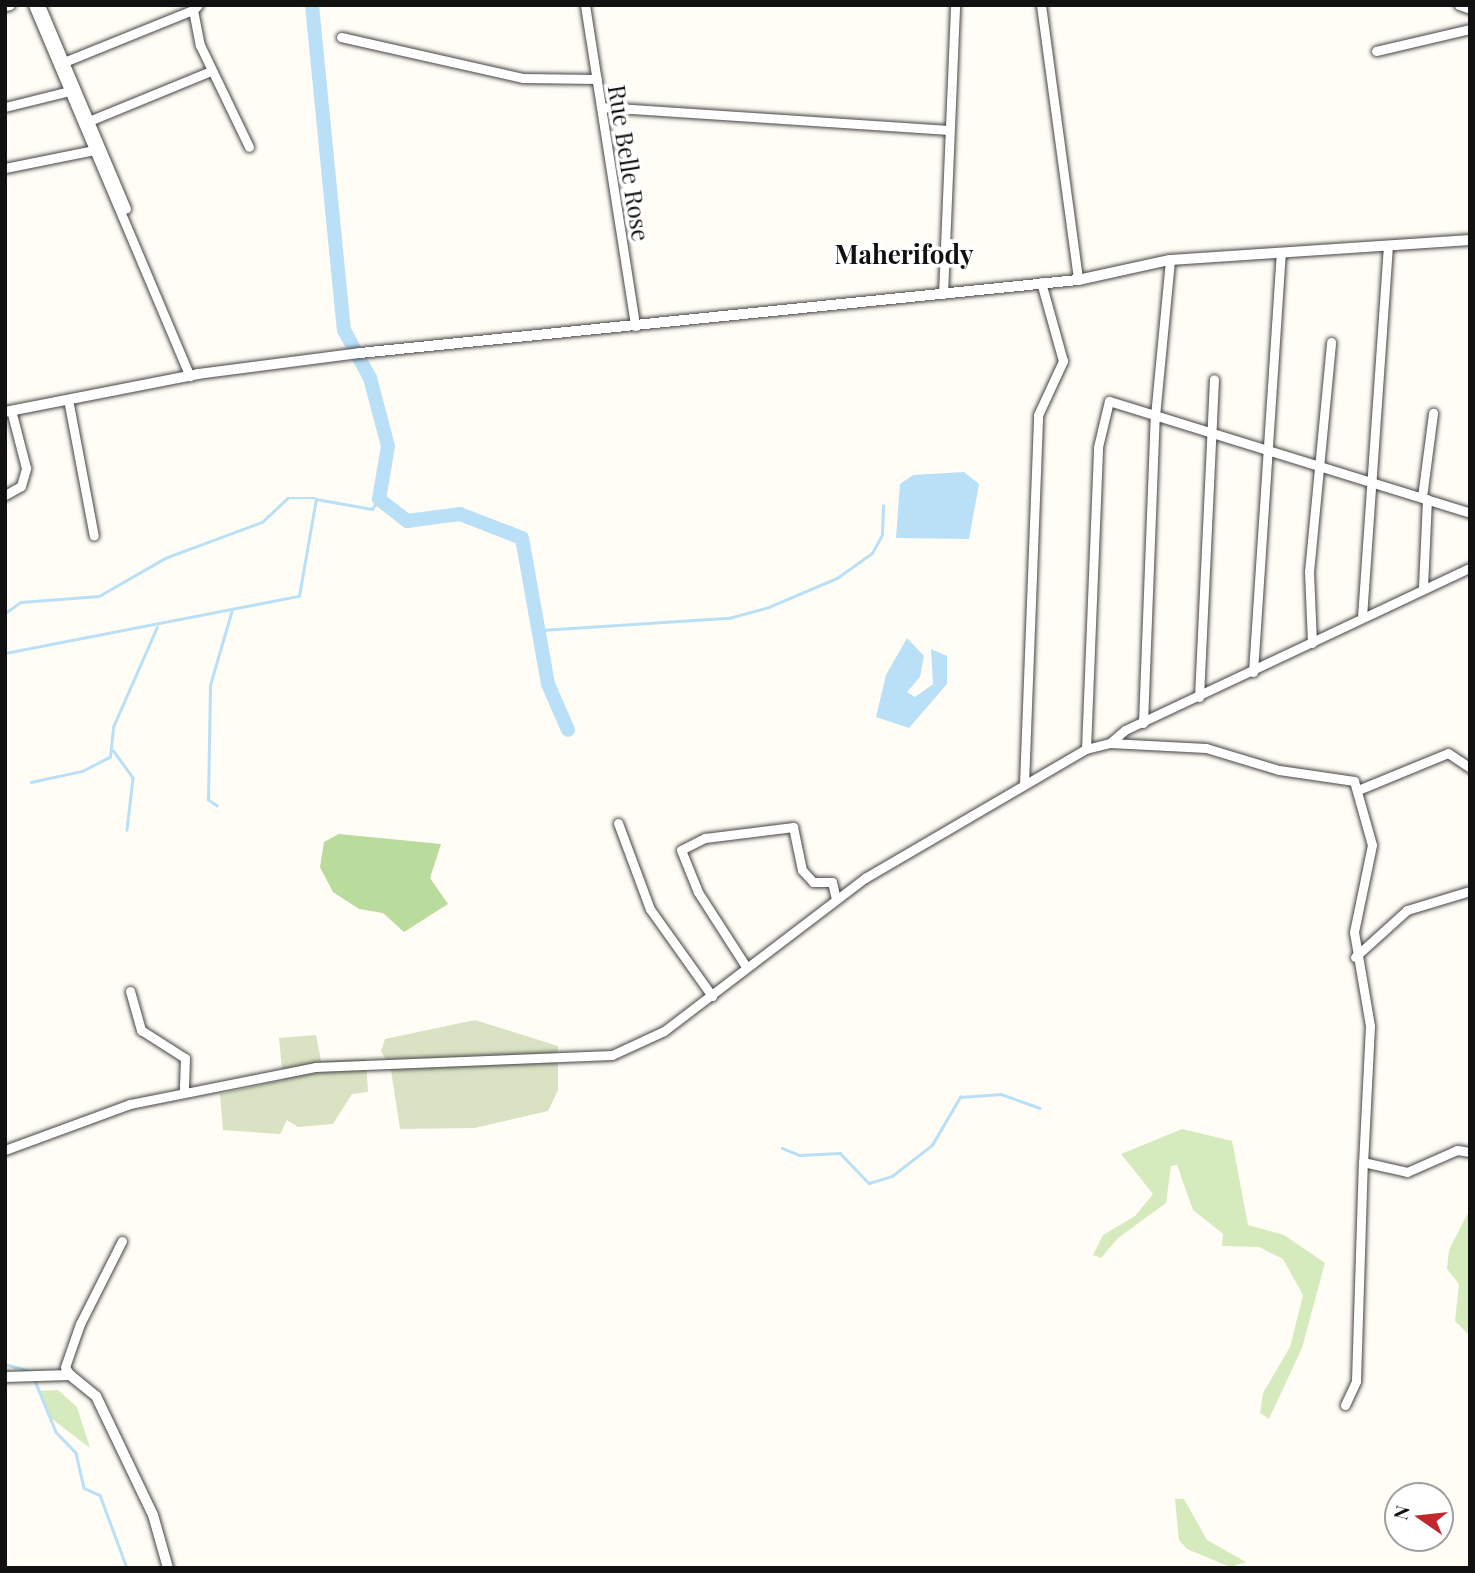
<!DOCTYPE html>
<style>
body{margin:0}
#map{position:relative;width:1475px;height:1573px;overflow:hidden;background:#fffdf5;font-family:"Playfair Display",serif}
div>[style]{position:absolute}
[style*='--x']{left:calc(var(--x)*1px);top:calc(var(--y)*1px);width:calc(var(--w)*1px);rotate:calc(var(--a)*1deg)}
.green>*{inset:0;background:#d5ebbd}
.forest>*{inset:0;background:#b9dc9c}
.cemetery>*{inset:0;background:#d9e3c4}
.water>*{inset:0;background:#b9e0f7}
.stream>*{height:2.5px;margin:-1.25px;padding:0 1.25px;transform-origin:1.25px;border-radius:1.25px;background:#b9e0f7}
.river>*{height:14px;margin:-7px;padding:0 7px;transform-origin:7px;border-radius:7px;background:#b9e0f7}
.roads{filter:drop-shadow(0 0 2px #444) drop-shadow(0 0 2px #444)}
.minor>*{height:9px;margin:-4.5px;padding:0 4.5px;transform-origin:4.5px;border-radius:4.5px;background:#fff}
.tertiary>*{height:10px;margin:-5px;padding:0 5px;transform-origin:5px;border-radius:5px;background:#fff}
span{translate:-50% -50%;white-space:nowrap;text-align:center;line-height:1.15;-webkit-text-stroke:7px #fff;paint-order:stroke}
.street-label{font-size:24px;color:#111}
.neighbourhood-label{font-size:26px;color:#111;font-weight:700}
.frame{position:absolute;inset:0;border:7px solid #111;pointer-events:none}
.north{position:absolute;left:1384px;top:1482px;width:70px;height:70px;box-sizing:border-box;background:#fff;border:2px solid #a0a0a0;border-radius:50%;rotate:284deg;font-size:19px;font-weight:700;line-height:28px;text-align:center;color:#111}
.north::after{content:'';display:block;margin:auto;width:24px;height:32px;background:#c4262e;clip-path:polygon(50% 0,100% 100%,50% 72%,0 100%)}
</style>
<div id="map">
<div class="green">
<i style="clip-path:polygon(1182px 1129px,1232px 1141px,1248px 1225px,1284px 1235px,1325px 1263px,1302px 1348px,1269px 1419px,1260px 1413px,1263px 1393px,1290px 1347px,1303px 1295px,1283px 1259px,1259px 1247px,1222px 1246px,1223px 1234px,1193px 1210px,1177px 1165px,1171px 1166px,1166px 1203px,1118px 1238px,1101px 1258px,1093px 1255px,1103px 1235px,1135px 1216px,1153px 1194px,1121px 1154px)"></i>
<i style="clip-path:polygon(1470px 1209px,1470px 1333px,1468px 1334px,1455px 1321px,1459px 1284px,1447px 1269px,1449px 1250px)"></i>
<i style="clip-path:polygon(58px 1390px,77px 1407px,90px 1448px,48px 1416px,40px 1391px)"></i>
<i style="clip-path:polygon(1175px 1499px,1184px 1499px,1207px 1540px,1246px 1562px,1230px 1567px,1187px 1549px,1179px 1540px)"></i>
</div>
<div class="forest">
<i style="clip-path:polygon(339px 834px,441px 844px,430px 878px,448px 904px,404px 932px,383px 913px,359px 909px,333px 892px,320px 867px,324px 842px)"></i>
</div>
<div class="cemetery">
<i style="clip-path:polygon(475px 1020px,558px 1046px,558px 1090px,548px 1111px,475px 1128px,400px 1129px,391px 1070px,381px 1051px,385px 1039px)"></i>
<i style="clip-path:polygon(316px 1035px,321px 1061px,366px 1059px,368px 1092px,352px 1094px,333px 1124px,298px 1127px,287px 1120px,280px 1134px,223px 1130px,220px 1094px,283px 1080px,279px 1038px)"></i>
</div>
<div class="water">
<i style="clip-path:polygon(964px 472px,979px 484px,969px 539px,896px 538px,900px 484px,913px 475px)"></i>
<i style="clip-path:polygon(907px 638px,924px 656px,920px 677px,907px 692px,915px 697px,933px 684px,931px 649px,947px 656px,947px 684px,909px 728px,876px 717px,886px 675px)"></i>
</div>
<div class="stream">
<i style="--x:5;--y:613;--w:19;--a:-35"></i>
<i style="--x:21;--y:602;--w:78;--a:-4.4"></i>
<i style="--x:99;--y:596;--w:76;--a:-29.9"></i>
<i style="--x:165;--y:558;--w:103;--a:-20.4"></i>
<i style="--x:262;--y:522;--w:35;--a:-43"></i>
<i style="--x:288;--y:498;--w:27;--a:0"></i>
<i style="--x:541;--y:630;--w:188;--a:-3.7"></i>
<i style="--x:729;--y:618;--w:41;--a:-15.4"></i>
<i style="--x:769;--y:607;--w:74;--a:-23.1"></i>
<i style="--x:837;--y:578;--w:43;--a:-35.5"></i>
<i style="--x:872;--y:553;--w:21;--a:-61"></i>
<i style="--x:882;--y:535;--w:29;--a:-88"></i>
<i style="--x:5;--y:653;--w:299;--a:-11"></i>
<i style="--x:299;--y:596;--w:98;--a:-80.1"></i>
<i style="--x:316;--y:499;--w:57;--a:10.1"></i>
<i style="--x:372;--y:509;--w:12;--a:-55"></i>
<i style="--x:113;--y:750;--w:34;--a:54"></i>
<i style="--x:133;--y:778;--w:52;--a:96.6"></i>
<i style="--x:31;--y:782;--w:52;--a:-12.2"></i>
<i style="--x:82;--y:771;--w:31;--a:-27"></i>
<i style="--x:110;--y:757;--w:30;--a:-84"></i>
<i style="--x:113;--y:727;--w:109;--a:-66.3"></i>
<i style="--x:217;--y:806;--w:11;--a:-146"></i>
<i style="--x:208;--y:800;--w:115;--a:-89"></i>
<i style="--x:210;--y:685;--w:78;--a:-73.7"></i>
<i style="--x:782;--y:1148;--w:18;--a:22"></i>
<i style="--x:799;--y:1155;--w:41;--a:-2.8"></i>
<i style="--x:840;--y:1153;--w:42;--a:46"></i>
<i style="--x:869;--y:1183;--w:24;--a:-17"></i>
<i style="--x:892;--y:1176;--w:51;--a:-37.8"></i>
<i style="--x:932;--y:1145;--w:56;--a:-59.7"></i>
<i style="--x:960;--y:1097;--w:41;--a:-4.2"></i>
<i style="--x:1001;--y:1094;--w:41;--a:19.7"></i>
<i style="--x:5;--y:1230;--w:63;--a:90"></i>
<i style="--x:5;--y:1364;--w:25;--a:16"></i>
<i style="--x:34;--y:1378;--w:58;--a:67.8"></i>
<i style="--x:56;--y:1432;--w:29;--a:46"></i>
<i style="--x:76;--y:1453;--w:36;--a:77"></i>
<i style="--x:84;--y:1488;--w:17;--a:24"></i>
<i style="--x:100;--y:1495;--w:78;--a:69.7"></i>
</div>
<div class="river">
<i style="--x:312;--y:5;--w:327;--a:84.4"></i>
<i style="--x:344;--y:330;--w:55;--a:61.6"></i>
<i style="--x:370;--y:378;--w:70;--a:75.2"></i>
<i style="--x:388;--y:446;--w:54;--a:99.6"></i>
<i style="--x:379;--y:499;--w:36;--a:38"></i>
<i style="--x:407;--y:521;--w:53;--a:-7.5"></i>
<i style="--x:460;--y:514;--w:66;--a:21.2"></i>
<i style="--x:522;--y:538;--w:148;--a:79.9"></i>
<i style="--x:548;--y:684;--w:50;--a:66.5"></i>
</div>
<div class="roads">
<div class="minor">
<i style="--x:33;--y:5;--w:403;--a:67.1"></i>
<i style="--x:40;--y:5;--w:221;--a:67.1"></i>
<i style="--x:198;--y:5;--w:7;--a:135"></i>
<i style="--x:193;--y:10;--w:36;--a:79"></i>
<i style="--x:200;--y:45;--w:113;--a:64.3"></i>
<i style="--x:585;--y:5;--w:325;--a:81.1"></i>
<i style="--x:1041;--y:5;--w:277;--a:82.3"></i>
<i style="--x:1459;--y:5;--w:12;--a:20"></i>
<i style="--x:5;--y:6;--w:5;--a:-11"></i>
<i style="--x:341;--y:37;--w:187;--a:12.7"></i>
<i style="--x:523;--y:78;--w:74;--a:0.8"></i>
<i style="--x:1376;--y:51;--w:97;--a:-13.2"></i>
<i style="--x:64;--y:62;--w:139;--a:-22"></i>
<i style="--x:5;--y:107;--w:66;--a:-14"></i>
<i style="--x:602;--y:107;--w:347;--a:3.8"></i>
<i style="--x:89;--y:121;--w:132;--a:-22.3"></i>
<i style="--x:5;--y:168;--w:91;--a:-11.4"></i>
<i style="--x:943;--y:294;--w:289;--a:-87.6"></i>
<i style="--x:68;--y:399;--w:139;--a:79.3"></i>
<i style="--x:5;--y:495;--w:18;--a:-29"></i>
<i style="--x:21;--y:486;--w:19;--a:-74"></i>
<i style="--x:26;--y:468;--w:60;--a:-104.5"></i>
<i style="--x:1422;--y:497;--w:85;--a:-82.5"></i>
<i style="--x:1423;--y:587;--w:88;--a:-87.4"></i>
<i style="--x:1362;--y:617;--w:372;--a:-86"></i>
<i style="--x:1312;--y:643;--w:71;--a:-92.4"></i>
<i style="--x:1309;--y:572;--w:231;--a:-84.5"></i>
<i style="--x:1253;--y:672;--w:420;--a:-86.2"></i>
<i style="--x:1199;--y:697;--w:318;--a:-87.3"></i>
<i style="--x:1143;--y:723;--w:307;--a:-87.8"></i>
<i style="--x:1155;--y:416;--w:157;--a:-84.5"></i>
<i style="--x:1110;--y:743;--w:20;--a:-41"></i>
<i style="--x:1125;--y:730;--w:381;--a:-25.2"></i>
<i style="--x:1086;--y:749;--w:302;--a:-87.7"></i>
<i style="--x:1098;--y:447;--w:47;--a:-76.6"></i>
<i style="--x:1109;--y:401;--w:378;--a:17.2"></i>
<i style="--x:1024;--y:784;--w:369;--a:-87.8"></i>
<i style="--x:1038;--y:415;--w:60;--a:-65.2"></i>
<i style="--x:1063;--y:361;--w:82;--a:-105.6"></i>
<i style="--x:1358;--y:790;--w:97;--a:-22.3"></i>
<i style="--x:1448;--y:753;--w:27;--a:34"></i>
<i style="--x:618;--y:823;--w:92;--a:69.6"></i>
<i style="--x:650;--y:909;--w:107;--a:54.5"></i>
<i style="--x:1355;--y:957;--w:70;--a:-42.1"></i>
<i style="--x:1407;--y:910;--w:66;--a:-16.8"></i>
<i style="--x:745;--y:965;--w:87;--a:-122.8"></i>
<i style="--x:698;--y:892;--w:45;--a:-112"></i>
<i style="--x:681;--y:850;--w:27;--a:-27"></i>
<i style="--x:705;--y:838;--w:89;--a:-7.1"></i>
<i style="--x:793;--y:827;--w:44;--a:78.2"></i>
<i style="--x:802;--y:870;--w:16;--a:47"></i>
<i style="--x:813;--y:882;--w:19;--a:0"></i>
<i style="--x:832;--y:882;--w:17;--a:77"></i>
<i style="--x:130;--y:991;--w:41;--a:74.2"></i>
<i style="--x:141;--y:1030;--w:52;--a:32.5"></i>
<i style="--x:185;--y:1058;--w:33;--a:92"></i>
<i style="--x:5;--y:1150;--w:133;--a:-20.2"></i>
<i style="--x:130;--y:1104;--w:189;--a:-11.3"></i>
<i style="--x:315;--y:1067;--w:297;--a:-2.3"></i>
<i style="--x:612;--y:1055;--w:57;--a:-24.8"></i>
<i style="--x:664;--y:1031;--w:253;--a:-37.3"></i>
<i style="--x:865;--y:878;--w:256;--a:-30.3"></i>
<i style="--x:1086;--y:749;--w:25;--a:-14"></i>
<i style="--x:1110;--y:743;--w:96;--a:3"></i>
<i style="--x:1206;--y:748;--w:76;--a:16.8"></i>
<i style="--x:1279;--y:770;--w:76;--a:8.3"></i>
<i style="--x:1354;--y:781;--w:66;--a:74.3"></i>
<i style="--x:1372;--y:845;--w:89;--a:101.7"></i>
<i style="--x:1354;--y:932;--w:95;--a:80.3"></i>
<i style="--x:1370;--y:1026;--w:136;--a:92.9"></i>
<i style="--x:1363;--y:1162;--w:45;--a:12.8"></i>
<i style="--x:1407;--y:1172;--w:55;--a:-23.7"></i>
<i style="--x:1457;--y:1150;--w:13;--a:9"></i>
<i style="--x:70;--y:1375;--w:9;--a:-122"></i>
<i style="--x:65;--y:1367;--w:46;--a:-70.8"></i>
<i style="--x:80;--y:1324;--w:93;--a:-63.2"></i>
<i style="--x:1345;--y:1405;--w:26;--a:-65"></i>
<i style="--x:1356;--y:1381;--w:219;--a:-88.2"></i>
</div>
<div class="tertiary">
<i style="--x:5;--y:412;--w:197;--a:-11.1"></i>
<i style="--x:198;--y:374;--w:163;--a:-7.4"></i>
<i style="--x:360;--y:353;--w:722;--a:-5.81"></i>
<i style="--x:1078;--y:280;--w:94;--a:-12.3"></i>
<i style="--x:1170;--y:260;--w:301;--a:-3.8"></i>
<i style="--x:5;--y:1377;--w:65;--a:-1.8"></i>
<i style="--x:70;--y:1375;--w:33;--a:39"></i>
<i style="--x:96;--y:1396;--w:132;--a:64.4"></i>
<i style="--x:153;--y:1515;--w:55;--a:74.2"></i>
</div>
</div>
<div class="street-label">
<span style="left:629px;top:163px;rotate:81deg">Rue Belle Rose</span>
</div>
<div class="neighbourhood-label">
<span style="left:904px;top:254px">Maherifody</span>
</div>
<div class="frame"></div>
<div class="north">N</div>
</div>
